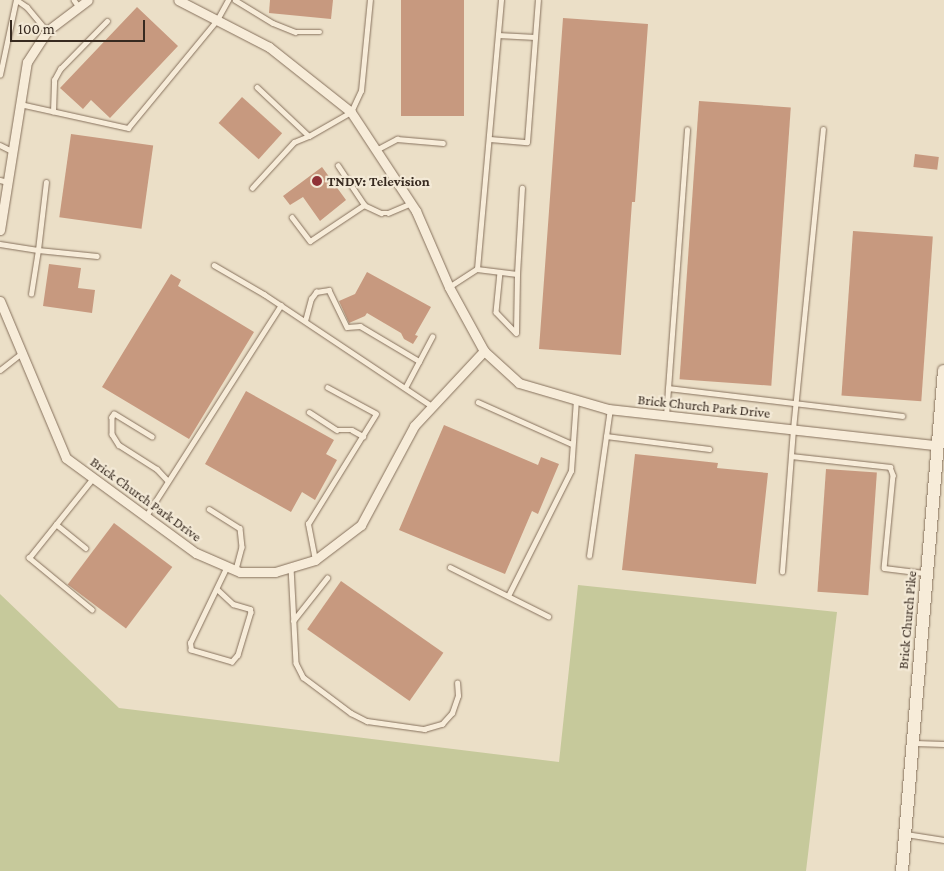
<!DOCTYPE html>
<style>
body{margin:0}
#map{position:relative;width:944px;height:871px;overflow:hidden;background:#ebdfc7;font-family:"Crimson Pro",serif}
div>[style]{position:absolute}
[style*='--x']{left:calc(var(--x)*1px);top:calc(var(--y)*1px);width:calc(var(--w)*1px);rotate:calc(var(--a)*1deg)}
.green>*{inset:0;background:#c6c99b}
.building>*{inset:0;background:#c7997f;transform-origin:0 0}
.roads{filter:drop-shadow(0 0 1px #86715d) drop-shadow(0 0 1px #86715d)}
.lane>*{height:4.5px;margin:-2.25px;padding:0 2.25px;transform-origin:2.25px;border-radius:2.25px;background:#f7ecd9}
.street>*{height:9px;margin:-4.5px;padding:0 4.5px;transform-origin:4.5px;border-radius:4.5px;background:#f7ecd9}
.secondary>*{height:12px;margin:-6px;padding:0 6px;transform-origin:6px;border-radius:6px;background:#f7ecd9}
.dots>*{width:14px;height:14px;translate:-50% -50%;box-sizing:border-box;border:2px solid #f3e9d6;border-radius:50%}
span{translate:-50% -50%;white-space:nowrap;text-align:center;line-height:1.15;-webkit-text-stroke:4.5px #f3e9d6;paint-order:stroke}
.poi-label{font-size:14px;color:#372a20;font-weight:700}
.left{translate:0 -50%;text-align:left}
.street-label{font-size:14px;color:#372a20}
.scale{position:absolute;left:10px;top:20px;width:135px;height:22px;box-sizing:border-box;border:2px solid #372a20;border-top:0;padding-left:6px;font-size:15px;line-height:18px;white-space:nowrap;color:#372a20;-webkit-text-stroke:4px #f3e9d6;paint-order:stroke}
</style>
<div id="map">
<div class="green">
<i style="clip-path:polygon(578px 585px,837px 612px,806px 871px,0 871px,0 594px,119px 708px,559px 762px)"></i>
</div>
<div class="building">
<i style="clip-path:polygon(270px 0,333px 0,331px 19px,269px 13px)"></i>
<i style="left:401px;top:0;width:63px;height:116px"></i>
<i style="clip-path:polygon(137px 7px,178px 46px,110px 118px,91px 100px,83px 109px,60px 88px)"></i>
<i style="clip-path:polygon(563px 18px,648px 24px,635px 202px,632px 202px,621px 355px,539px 349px)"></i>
<i style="left:242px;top:97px;width:54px;height:35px;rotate:42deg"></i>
<i style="left:699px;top:101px;width:92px;height:279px;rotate:4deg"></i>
<i style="left:71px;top:134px;width:83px;height:84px;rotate:8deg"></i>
<i style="left:915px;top:154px;width:24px;height:13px;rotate:7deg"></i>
<i style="clip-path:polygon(322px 167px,346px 200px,320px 221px,303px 197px,290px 205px,283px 196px)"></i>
<i style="left:853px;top:231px;width:80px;height:165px;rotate:4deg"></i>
<i style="clip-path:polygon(49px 264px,81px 268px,78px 288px,95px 290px,92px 313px,43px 306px)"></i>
<i style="clip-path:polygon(367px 272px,431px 307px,415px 335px,418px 336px,413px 344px,404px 339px,401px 333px,367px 313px,365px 316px,349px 323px,339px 301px,355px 294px)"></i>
<i style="clip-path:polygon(171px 274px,181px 280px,178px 286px,254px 332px,189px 439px,102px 387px)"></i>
<i style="clip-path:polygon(246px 391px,334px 440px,326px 454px,337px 460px,315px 500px,302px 492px,291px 512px,205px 464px)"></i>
<i style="clip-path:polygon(444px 425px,538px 465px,541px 457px,559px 464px,538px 514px,532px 511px,505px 574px,399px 530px)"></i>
<i style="clip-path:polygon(635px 454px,718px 463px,717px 468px,768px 473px,756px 584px,622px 570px)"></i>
<i style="left:826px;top:469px;width:51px;height:123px;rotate:4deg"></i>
<i style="left:114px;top:523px;width:73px;height:77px;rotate:37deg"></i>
<i style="left:341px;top:581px;width:125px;height:59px;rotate:35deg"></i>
</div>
<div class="roads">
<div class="lane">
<i style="--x:17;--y:0;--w:12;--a:35"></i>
<i style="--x:27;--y:7;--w:31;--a:50"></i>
<i style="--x:74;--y:0;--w:9;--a:54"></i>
<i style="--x:235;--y:0;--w:44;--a:31.2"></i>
<i style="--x:273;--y:23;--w:24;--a:22"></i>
<i style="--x:295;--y:32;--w:25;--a:0"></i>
<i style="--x:498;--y:35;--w:37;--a:3"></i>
<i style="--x:0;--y:75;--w:77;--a:-78"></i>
<i style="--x:257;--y:87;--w:71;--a:43.3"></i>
<i style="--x:20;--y:104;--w:111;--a:12.5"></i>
<i style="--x:128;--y:128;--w:140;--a:-50.5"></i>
<i style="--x:217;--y:20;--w:23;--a:-61"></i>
<i style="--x:53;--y:112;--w:32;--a:-88"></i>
<i style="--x:54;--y:80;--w:13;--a:-61"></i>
<i style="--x:60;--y:69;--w:67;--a:-45.6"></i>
<i style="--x:490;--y:139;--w:37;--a:5"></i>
<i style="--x:527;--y:142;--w:142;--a:-85.6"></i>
<i style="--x:0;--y:145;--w:13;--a:27"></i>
<i style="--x:376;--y:150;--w:24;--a:-28"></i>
<i style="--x:397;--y:139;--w:46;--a:5"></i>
<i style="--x:0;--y:180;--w:8;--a:14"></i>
<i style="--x:252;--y:188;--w:62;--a:-47.6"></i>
<i style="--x:294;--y:142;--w:16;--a:-22"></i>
<i style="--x:309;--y:136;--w:48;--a:-29.7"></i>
<i style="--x:351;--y:112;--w:23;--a:-65"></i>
<i style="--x:361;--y:91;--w:91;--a:-84.4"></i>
<i style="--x:364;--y:205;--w:19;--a:25"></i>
<i style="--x:381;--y:213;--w:7;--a:0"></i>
<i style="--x:388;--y:213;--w:25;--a:-23"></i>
<i style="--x:292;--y:217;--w:30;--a:53"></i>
<i style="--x:310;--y:241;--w:65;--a:-33.7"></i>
<i style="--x:364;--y:205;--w:47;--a:-123.7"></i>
<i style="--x:0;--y:244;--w:38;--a:9"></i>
<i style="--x:38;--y:250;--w:68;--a:-83.3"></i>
<i style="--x:214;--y:265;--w:58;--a:30.1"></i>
<i style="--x:264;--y:294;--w:202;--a:33.7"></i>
<i style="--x:477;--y:269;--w:40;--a:7.1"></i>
<i style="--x:517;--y:274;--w:86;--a:-86.7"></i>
<i style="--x:500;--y:272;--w:40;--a:95.7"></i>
<i style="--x:496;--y:312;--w:29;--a:46"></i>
<i style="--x:516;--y:333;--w:59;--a:-89"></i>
<i style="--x:449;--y:287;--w:33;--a:-33"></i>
<i style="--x:477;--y:269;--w:270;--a:-84.9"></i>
<i style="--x:31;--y:294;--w:45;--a:-81"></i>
<i style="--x:38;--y:250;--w:59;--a:5.8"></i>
<i style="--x:305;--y:321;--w:23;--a:-75"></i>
<i style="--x:311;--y:299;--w:9;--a:-54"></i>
<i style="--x:316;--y:292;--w:13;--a:-9"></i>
<i style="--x:329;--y:290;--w:41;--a:64.1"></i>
<i style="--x:347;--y:327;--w:13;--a:-4"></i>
<i style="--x:360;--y:326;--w:69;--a:30.7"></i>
<i style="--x:0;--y:370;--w:28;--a:-38"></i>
<i style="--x:405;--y:388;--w:58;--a:-62.1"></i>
<i style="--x:668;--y:388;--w:236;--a:6.8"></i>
<i style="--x:478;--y:402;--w:103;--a:24.1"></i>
<i style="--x:309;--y:412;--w:33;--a:33"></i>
<i style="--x:337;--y:430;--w:15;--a:0"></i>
<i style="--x:352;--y:430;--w:13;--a:29"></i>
<i style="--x:666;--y:416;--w:287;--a:-85.8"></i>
<i style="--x:606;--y:436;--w:104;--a:7.2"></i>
<i style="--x:152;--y:437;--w:44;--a:-148.8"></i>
<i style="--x:114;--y:414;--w:4;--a:124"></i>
<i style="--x:112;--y:417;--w:17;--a:90"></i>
<i style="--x:112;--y:434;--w:13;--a:58"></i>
<i style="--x:119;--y:445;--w:45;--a:32.3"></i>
<i style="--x:157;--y:469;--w:16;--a:47"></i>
<i style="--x:791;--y:456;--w:100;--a:6.3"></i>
<i style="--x:890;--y:467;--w:9;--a:69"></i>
<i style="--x:893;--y:475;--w:93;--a:95.5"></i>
<i style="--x:884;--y:568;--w:40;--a:7.1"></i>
<i style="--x:209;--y:509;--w:36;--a:32"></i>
<i style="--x:240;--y:528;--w:19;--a:84"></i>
<i style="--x:242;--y:547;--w:24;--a:105"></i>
<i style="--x:146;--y:516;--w:250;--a:-57.4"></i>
<i style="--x:56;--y:524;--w:38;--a:39"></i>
<i style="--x:589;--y:556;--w:148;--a:-81.9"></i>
<i style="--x:315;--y:560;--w:37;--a:-101"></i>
<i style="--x:308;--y:524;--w:129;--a:-58.3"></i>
<i style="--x:376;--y:414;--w:55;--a:-151.6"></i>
<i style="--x:291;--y:567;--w:96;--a:87"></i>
<i style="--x:296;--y:663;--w:16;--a:63"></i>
<i style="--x:303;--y:677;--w:60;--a:36.9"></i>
<i style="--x:351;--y:713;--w:18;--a:27"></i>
<i style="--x:367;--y:721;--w:58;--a:8"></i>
<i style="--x:424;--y:729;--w:19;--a:-16"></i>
<i style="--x:442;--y:724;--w:15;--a:-48"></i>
<i style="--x:452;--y:713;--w:18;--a:-71"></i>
<i style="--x:458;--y:696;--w:13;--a:-94"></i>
<i style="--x:450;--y:567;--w:110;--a:26.6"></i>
<i style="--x:782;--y:572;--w:143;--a:-85.6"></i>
<i style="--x:793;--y:429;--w:301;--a:-84.3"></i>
<i style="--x:217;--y:589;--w:22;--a:43"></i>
<i style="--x:233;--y:604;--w:18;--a:16"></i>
<i style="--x:250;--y:609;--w:3;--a:72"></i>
<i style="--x:251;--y:612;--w:45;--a:106.8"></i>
<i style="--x:238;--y:655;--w:9;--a:131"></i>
<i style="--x:232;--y:662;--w:43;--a:-163.7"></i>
<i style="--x:191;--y:650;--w:7;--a:-98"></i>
<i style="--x:190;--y:643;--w:85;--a:-64.3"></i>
<i style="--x:508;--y:596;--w:140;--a:-63.3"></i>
<i style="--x:571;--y:471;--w:71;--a:-86"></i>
<i style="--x:92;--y:610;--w:82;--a:-140.5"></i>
<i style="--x:29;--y:558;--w:102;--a:-51.3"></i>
<i style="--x:293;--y:621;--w:55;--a:-51.7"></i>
<i style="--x:915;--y:743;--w:29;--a:2"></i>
<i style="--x:906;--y:834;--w:38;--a:9"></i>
</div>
<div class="street">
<i style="--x:0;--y:230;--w:170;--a:-80.9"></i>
<i style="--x:27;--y:62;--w:37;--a:-57"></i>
<i style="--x:47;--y:31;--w:51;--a:-37.1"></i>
<i style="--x:0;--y:301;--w:170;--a:67.2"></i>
<i style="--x:66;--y:458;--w:161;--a:36.2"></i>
<i style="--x:196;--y:553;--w:48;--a:23.4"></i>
<i style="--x:240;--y:572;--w:35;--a:0"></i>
<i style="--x:275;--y:572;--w:42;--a:-16.7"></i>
<i style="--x:315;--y:560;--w:58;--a:-37.3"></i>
<i style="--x:361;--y:525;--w:112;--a:-61.8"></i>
<i style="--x:414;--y:426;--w:103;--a:-47"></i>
<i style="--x:484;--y:351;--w:73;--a:-118.7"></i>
<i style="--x:449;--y:287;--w:83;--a:-113.5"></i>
<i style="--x:416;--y:211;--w:118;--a:-123.3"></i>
<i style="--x:351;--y:112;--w:105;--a:-141.6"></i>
<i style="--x:269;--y:47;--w:102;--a:-152.7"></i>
<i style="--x:484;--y:351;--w:47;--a:42.4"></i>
<i style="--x:519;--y:383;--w:93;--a:16.3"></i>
<i style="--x:608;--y:409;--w:330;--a:6.3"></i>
</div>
<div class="secondary">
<i style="--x:902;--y:871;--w:502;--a:-85.2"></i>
</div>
</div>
<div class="dots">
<i style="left:317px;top:181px;background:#903237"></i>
</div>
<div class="poi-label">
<span class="left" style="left:327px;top:181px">TNDV: Television</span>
</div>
<div class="street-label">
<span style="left:704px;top:406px;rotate:6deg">Brick Church Park Drive</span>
<span style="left:146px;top:499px;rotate:36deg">Brick Church Park Drive</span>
<span style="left:907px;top:620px;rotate:-85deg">Brick Church Pike</span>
</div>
<div class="scale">100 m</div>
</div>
